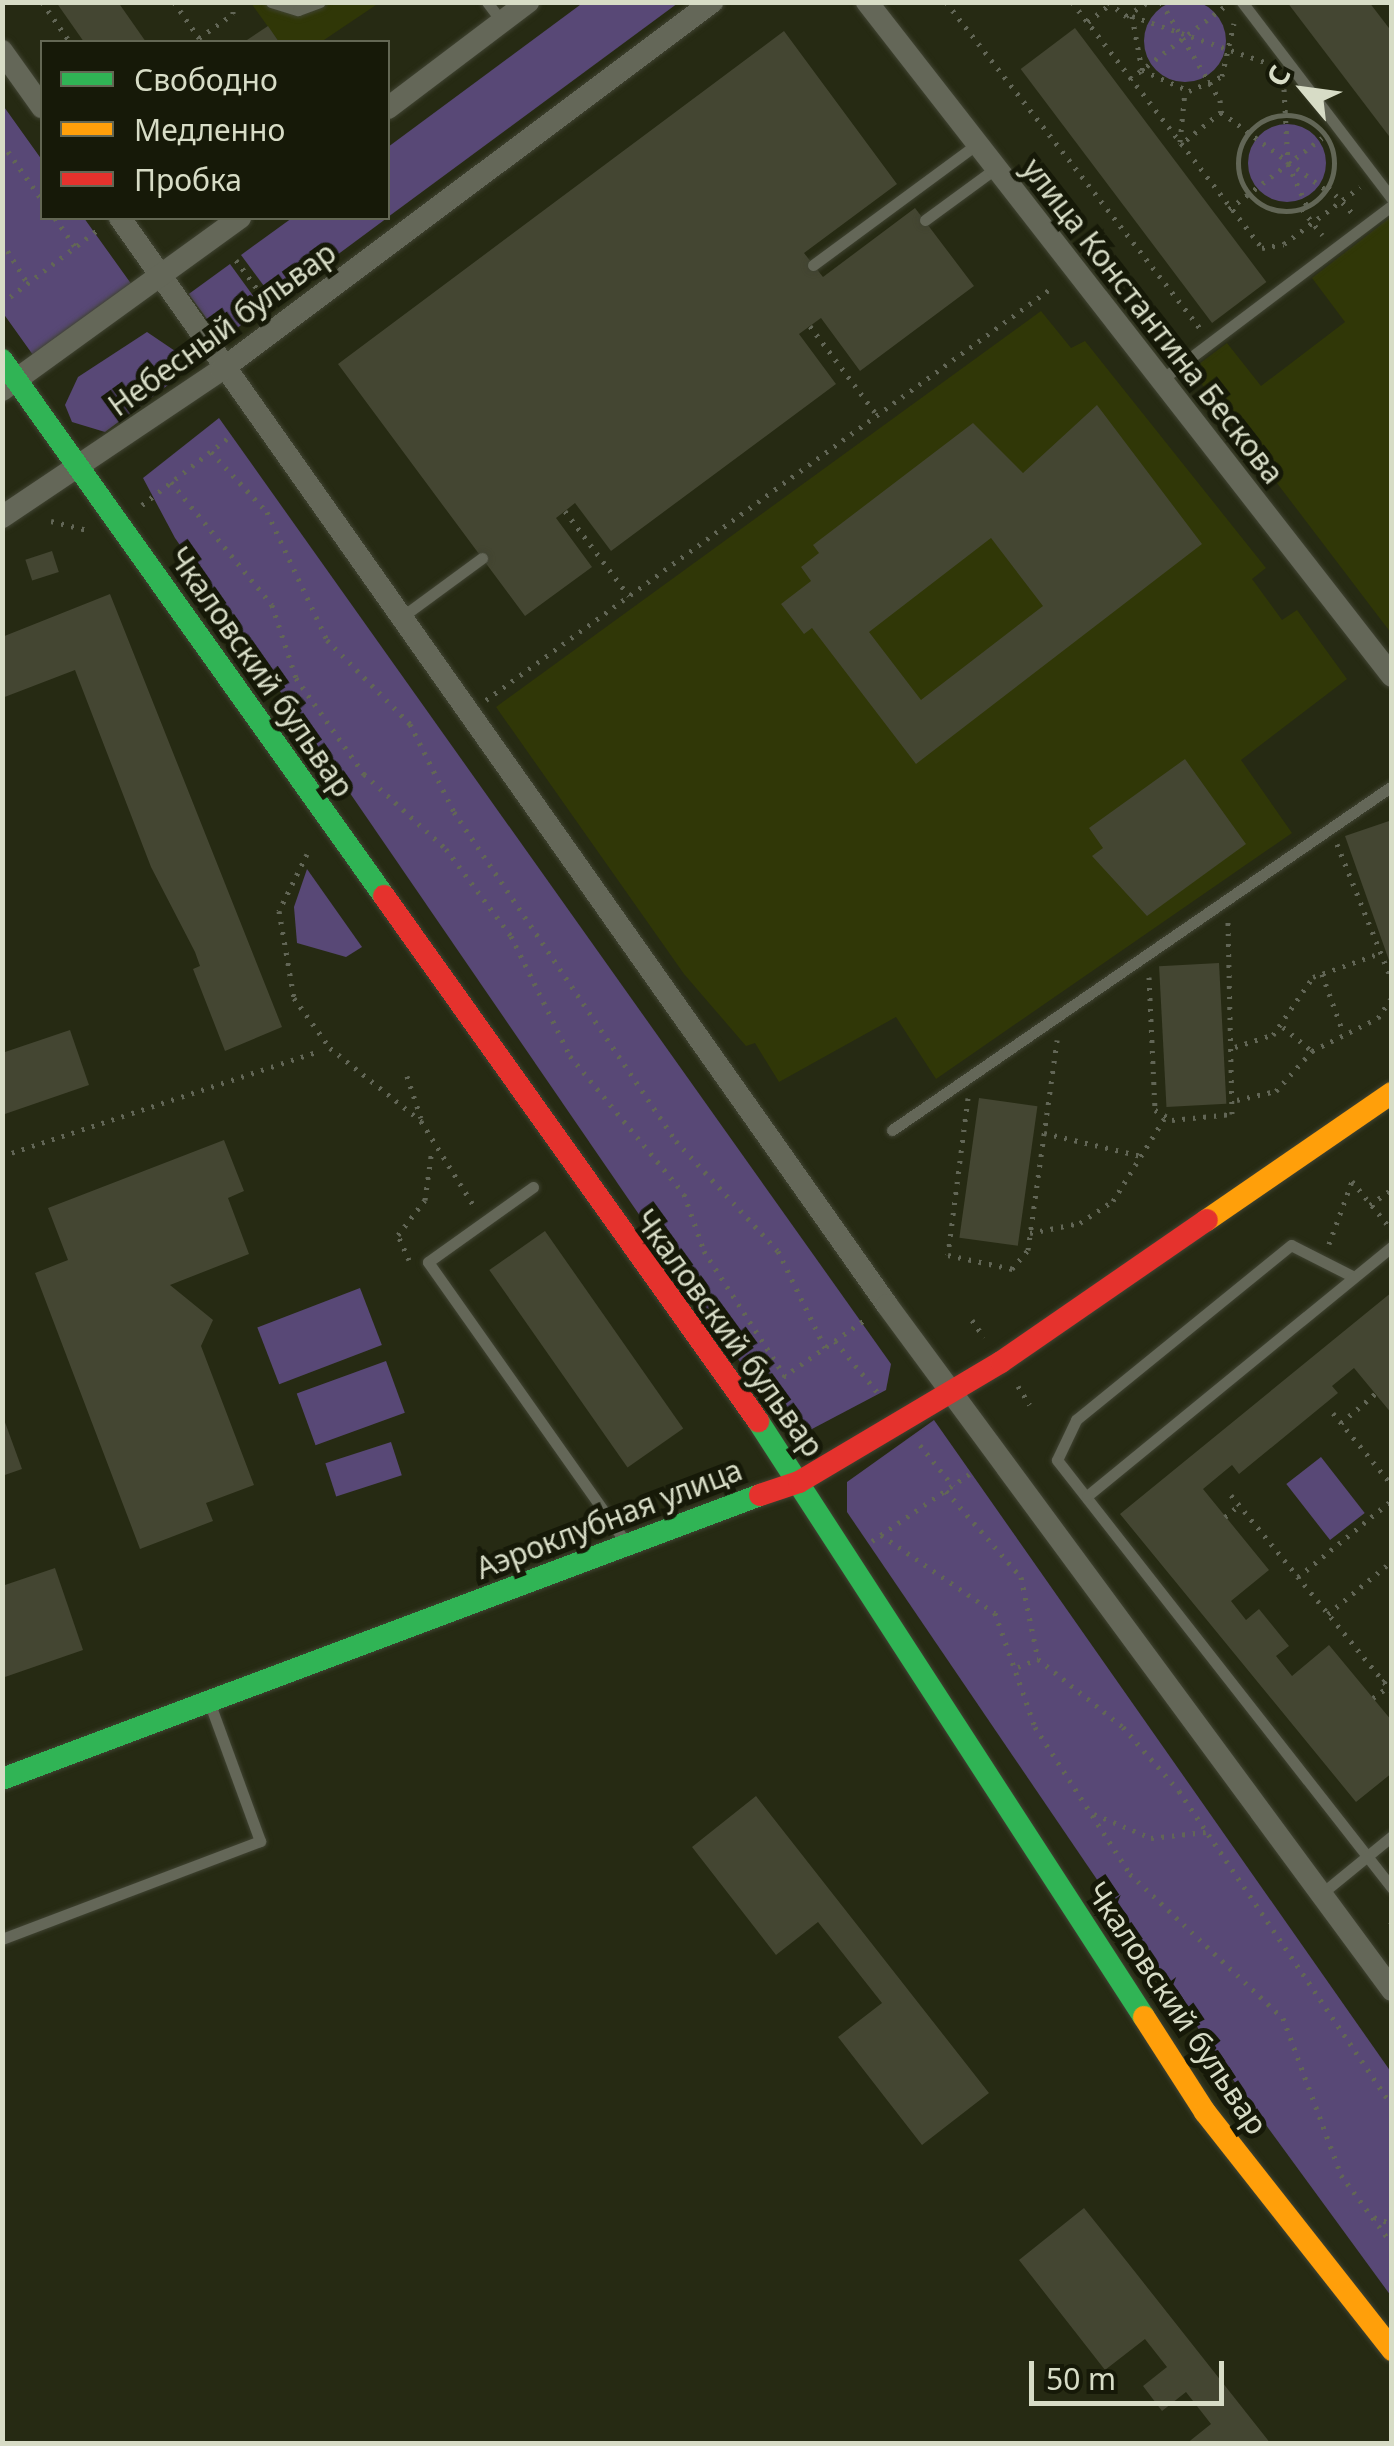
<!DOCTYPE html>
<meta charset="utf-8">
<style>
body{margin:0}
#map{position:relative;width:1394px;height:2446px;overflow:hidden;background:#262a13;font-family:"Noto Sans",sans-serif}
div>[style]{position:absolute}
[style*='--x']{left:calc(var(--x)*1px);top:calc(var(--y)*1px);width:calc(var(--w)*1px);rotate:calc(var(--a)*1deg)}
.built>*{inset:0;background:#303707}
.green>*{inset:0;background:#584876;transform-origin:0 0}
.round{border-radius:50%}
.building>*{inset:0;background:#444632;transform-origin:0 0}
.path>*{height:5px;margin-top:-2.5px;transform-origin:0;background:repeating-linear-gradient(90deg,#626656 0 2.5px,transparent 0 10.5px)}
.path>.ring{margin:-2.5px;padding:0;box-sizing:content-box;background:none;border:5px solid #626656;border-radius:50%}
.roads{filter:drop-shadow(0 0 2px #404332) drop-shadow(0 0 2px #404332)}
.lane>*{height:11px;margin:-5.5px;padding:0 5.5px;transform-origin:5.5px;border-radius:5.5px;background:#646758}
.street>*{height:22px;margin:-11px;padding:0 11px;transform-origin:11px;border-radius:11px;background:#646758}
.fast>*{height:22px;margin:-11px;padding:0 11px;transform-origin:11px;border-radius:11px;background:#30b455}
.slow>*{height:22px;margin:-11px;padding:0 11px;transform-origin:11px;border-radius:11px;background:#ff9f0a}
.jam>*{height:22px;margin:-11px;padding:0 11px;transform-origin:11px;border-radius:11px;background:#e5322d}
span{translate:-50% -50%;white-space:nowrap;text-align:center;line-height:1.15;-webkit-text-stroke:10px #161908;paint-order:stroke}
.street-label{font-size:30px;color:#d7dcc6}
.frame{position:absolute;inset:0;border:5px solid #d7dcc6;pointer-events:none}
.legend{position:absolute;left:40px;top:40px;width:350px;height:180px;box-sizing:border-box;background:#161908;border:2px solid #636754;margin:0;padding:12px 18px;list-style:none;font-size:30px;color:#d7dcc6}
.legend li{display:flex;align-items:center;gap:20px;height:50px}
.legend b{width:50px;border:2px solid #636754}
.north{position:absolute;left:1254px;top:40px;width:100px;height:100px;-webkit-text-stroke:8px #161908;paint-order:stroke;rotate:299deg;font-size:28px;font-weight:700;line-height:40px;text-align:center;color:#d7dcc6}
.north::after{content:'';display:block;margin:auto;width:35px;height:45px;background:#d7dcc6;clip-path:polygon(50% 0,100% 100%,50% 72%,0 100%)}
.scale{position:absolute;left:1029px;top:2361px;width:195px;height:45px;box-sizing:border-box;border:5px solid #d7dcc6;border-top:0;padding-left:12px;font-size:30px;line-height:35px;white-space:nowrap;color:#d7dcc6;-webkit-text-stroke:8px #161908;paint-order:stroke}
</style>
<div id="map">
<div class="built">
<i style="clip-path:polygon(251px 3px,379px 3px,321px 42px,279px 42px)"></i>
<i style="clip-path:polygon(1391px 217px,1391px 633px,1191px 370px,1227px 343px,1261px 386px,1345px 322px,1312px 278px)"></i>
<i style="clip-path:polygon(1041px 311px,1071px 348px,1085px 341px,1266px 568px,1252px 579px,1282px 620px,1297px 610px,1347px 679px,1241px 760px,1292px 833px,936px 1079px,896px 1017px,779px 1082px,755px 1043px,746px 1046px,684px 974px,496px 707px)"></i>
</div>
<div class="green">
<i class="round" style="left:1144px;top:0;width:82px;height:82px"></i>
<i style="clip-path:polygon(584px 2px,678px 3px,388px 217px,388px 147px)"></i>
<i style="clip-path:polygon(2px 104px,42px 160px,42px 218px,84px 218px,132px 285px,33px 355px,3px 313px)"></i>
<i class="round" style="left:1248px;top:124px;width:78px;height:78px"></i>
<i style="clip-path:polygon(292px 218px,387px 218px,275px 301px,241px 255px)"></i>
<i style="left:230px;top:264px;width:56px;height:51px;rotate:54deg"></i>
<i style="clip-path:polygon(147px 332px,181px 355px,172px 382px,105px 432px,72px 422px,65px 405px,78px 377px)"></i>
<i style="clip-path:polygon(219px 418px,891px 1364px,886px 1390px,793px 1439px,175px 538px,143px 478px)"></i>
<i style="clip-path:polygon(307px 869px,362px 947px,346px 957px,297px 943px,294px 907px)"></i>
<i style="left:360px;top:1288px;width:61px;height:110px;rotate:69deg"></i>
<i style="left:386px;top:1361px;width:55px;height:95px;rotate:70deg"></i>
<i style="clip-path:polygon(934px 1420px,1391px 2072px,1391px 2296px,1236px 2084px,847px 1512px,847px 1482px)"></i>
<i style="left:391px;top:1442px;width:35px;height:69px;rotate:72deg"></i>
<i style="left:1321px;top:1457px;width:71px;height:44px;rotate:52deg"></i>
</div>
<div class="building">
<i style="clip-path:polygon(56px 2px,118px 2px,146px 42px,84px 42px)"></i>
<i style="clip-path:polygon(1287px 2px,1369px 2px,1392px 32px,1392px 140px)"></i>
<i style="clip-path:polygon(268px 26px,279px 42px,244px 42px)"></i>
<i style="left:1075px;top:28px;width:318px;height:68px;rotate:53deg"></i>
<i style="clip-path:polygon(784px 31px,897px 184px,804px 253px,823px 277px,915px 208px,974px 286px,860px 371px,821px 318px,799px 334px,836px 384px,611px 551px,575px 503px,565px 511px,556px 518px,592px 567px,525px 616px,338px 364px)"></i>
<i style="clip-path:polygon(evenodd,1097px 405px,1202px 544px,916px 764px,812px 628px,804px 634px,781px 604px,811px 581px,801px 567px,819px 553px,813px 545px,973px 423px,1023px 473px,1097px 405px,991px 538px,1043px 606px,921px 700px,869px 632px,991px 538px)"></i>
<i style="left:52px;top:551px;width:22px;height:28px;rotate:72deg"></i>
<i style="clip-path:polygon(110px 594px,282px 1027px,225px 1051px,193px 969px,200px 966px,195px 952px,151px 867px,75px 670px,2px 698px,2px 637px)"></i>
<i style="clip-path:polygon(1185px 759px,1246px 844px,1147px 916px,1092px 856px,1103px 848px,1089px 828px)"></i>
<i style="clip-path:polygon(1392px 820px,1392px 966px,1391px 966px,1345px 836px)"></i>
<i style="left:1219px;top:963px;width:141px;height:60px;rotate:87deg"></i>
<i style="clip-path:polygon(70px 1030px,89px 1085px,2px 1115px,2px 1053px)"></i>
<i style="left:979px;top:1098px;width:59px;height:141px;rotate:8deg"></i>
<i style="clip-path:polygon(224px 1140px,244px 1191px,228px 1198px,249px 1254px,170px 1285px,213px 1320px,201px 1346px,254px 1485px,206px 1503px,213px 1521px,140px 1549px,35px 1273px,68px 1260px,48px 1208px)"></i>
<i style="left:545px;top:1231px;width:241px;height:68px;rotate:55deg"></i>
<i style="clip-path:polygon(1392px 1292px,1392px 1414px,1354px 1368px,1332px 1386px,1338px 1393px,1239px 1474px,1232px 1465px,1203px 1489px,1269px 1570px,1231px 1601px,1246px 1620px,1259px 1609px,1289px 1646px,1276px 1656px,1292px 1676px,1329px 1645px,1392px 1721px,1392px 1773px,1356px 1802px,1120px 1514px)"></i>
<i style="clip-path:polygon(2px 1414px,22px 1469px,2px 1476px)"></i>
<i style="clip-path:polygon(55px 1568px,83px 1650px,2px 1678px,2px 1586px)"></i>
<i style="clip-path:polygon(756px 1796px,989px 2093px,922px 2145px,838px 2037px,882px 2003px,818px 1922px,776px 1955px,692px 1847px)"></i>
<i style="clip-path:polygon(1084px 2208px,1128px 2263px,1271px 2444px,1186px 2444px,1211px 2424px,1186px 2392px,1162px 2411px,1143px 2386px,1167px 2367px,1145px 2339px,1105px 2370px,1019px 2260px)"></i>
</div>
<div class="path">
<i style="--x:42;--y:2;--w:49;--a:55"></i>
<i style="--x:174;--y:2;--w:44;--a:55.2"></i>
<i style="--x:199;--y:38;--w:42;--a:-35.2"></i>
<i style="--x:233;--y:14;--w:12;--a:-90"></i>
<i style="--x:946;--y:2;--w:413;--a:52.1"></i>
<i style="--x:1072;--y:2;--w:311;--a:52.3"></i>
<i style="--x:1262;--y:248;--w:22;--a:-10"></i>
<i style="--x:1284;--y:244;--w:95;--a:-36.9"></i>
<i style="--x:1108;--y:2;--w:23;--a:38"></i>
<i style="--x:1126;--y:16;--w:26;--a:-32"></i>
<i style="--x:1161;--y:2;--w:114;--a:59"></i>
<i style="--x:1220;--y:100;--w:12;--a:85"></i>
<i style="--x:1221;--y:112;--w:53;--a:141.2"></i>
<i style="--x:1132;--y:16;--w:144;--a:19.1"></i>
<i style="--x:1132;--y:16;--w:55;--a:79.5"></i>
<i style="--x:1142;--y:70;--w:51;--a:24.1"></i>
<i style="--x:1189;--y:91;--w:36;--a:-24"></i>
<i style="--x:1222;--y:76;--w:54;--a:-77.2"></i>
<i style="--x:1088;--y:22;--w:27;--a:-39"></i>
<i style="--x:1130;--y:79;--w:118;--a:-37.5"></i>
<i style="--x:1284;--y:89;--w:75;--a:86.9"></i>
<i style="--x:1288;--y:164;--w:46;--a:65.7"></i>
<i style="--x:1221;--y:112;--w:131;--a:36.6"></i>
<i class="ring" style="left:1238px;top:115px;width:91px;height:91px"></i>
<i style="--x:1180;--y:142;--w:51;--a:-84.4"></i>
<i style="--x:2;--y:143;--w:70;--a:54.9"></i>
<i style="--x:1328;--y:187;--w:37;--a:47"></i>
<i style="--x:1229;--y:209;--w:117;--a:-37.4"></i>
<i style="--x:1302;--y:209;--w:33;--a:52"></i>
<i style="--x:55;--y:218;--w:35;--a:55"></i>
<i style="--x:2;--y:242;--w:49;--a:58.2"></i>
<i style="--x:236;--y:260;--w:56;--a:53.7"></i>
<i style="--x:2;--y:303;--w:123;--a:-37.4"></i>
<i style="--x:810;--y:326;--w:111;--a:53"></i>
<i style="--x:211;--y:452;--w:82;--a:47"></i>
<i style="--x:267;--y:512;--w:141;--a:64.9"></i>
<i style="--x:327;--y:640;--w:118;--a:45.3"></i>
<i style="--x:410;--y:724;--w:98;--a:63.4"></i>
<i style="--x:454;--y:812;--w:397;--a:56"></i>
<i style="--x:676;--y:1141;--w:150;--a:47.2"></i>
<i style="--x:778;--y:1251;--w:108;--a:64.1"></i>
<i style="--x:171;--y:482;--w:159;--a:50.6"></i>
<i style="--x:272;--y:605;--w:77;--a:71.8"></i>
<i style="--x:296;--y:678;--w:118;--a:54.7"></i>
<i style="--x:364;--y:774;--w:111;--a:42.4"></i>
<i style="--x:446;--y:849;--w:109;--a:53.2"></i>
<i style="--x:511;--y:936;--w:134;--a:63.8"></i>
<i style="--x:570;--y:1056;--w:179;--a:50.4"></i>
<i style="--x:684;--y:1194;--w:60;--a:70.7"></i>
<i style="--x:704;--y:1251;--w:149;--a:57.1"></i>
<i style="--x:142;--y:505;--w:114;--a:-37.9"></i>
<i style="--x:565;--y:511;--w:106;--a:53"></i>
<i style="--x:51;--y:521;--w:36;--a:14"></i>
<i style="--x:486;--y:700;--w:701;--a:-36.07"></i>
<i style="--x:1337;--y:844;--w:148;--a:68.1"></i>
<i style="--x:307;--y:854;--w:64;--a:116.2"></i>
<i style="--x:279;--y:911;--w:88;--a:80.2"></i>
<i style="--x:294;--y:998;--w:62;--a:54.2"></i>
<i style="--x:330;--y:1048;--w:117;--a:38.7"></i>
<i style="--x:421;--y:1121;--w:100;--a:58.1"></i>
<i style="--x:1322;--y:974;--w:62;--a:70.1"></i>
<i style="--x:1149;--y:977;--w:133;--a:87.4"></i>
<i style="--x:1155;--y:1110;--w:20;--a:30"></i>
<i style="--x:1172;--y:1120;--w:60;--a:-5.7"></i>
<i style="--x:1232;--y:1114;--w:193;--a:-91.2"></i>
<i style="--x:1283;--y:1027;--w:38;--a:40"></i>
<i style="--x:1235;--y:1047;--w:40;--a:-18"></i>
<i style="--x:1273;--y:1035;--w:70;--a:-55.4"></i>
<i style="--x:1313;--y:977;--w:66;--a:-19.5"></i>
<i style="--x:407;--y:1076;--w:44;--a:71.6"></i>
<i style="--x:968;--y:1098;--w:158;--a:97.3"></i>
<i style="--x:948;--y:1255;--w:66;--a:12.3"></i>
<i style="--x:1012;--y:1269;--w:25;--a:-50"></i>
<i style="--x:1028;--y:1250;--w:212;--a:-82.1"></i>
<i style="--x:1237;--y:1100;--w:40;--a:-13"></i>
<i style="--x:1276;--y:1091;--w:54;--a:-48"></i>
<i style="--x:1312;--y:1051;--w:74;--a:-26.6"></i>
<i style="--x:1378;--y:1018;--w:25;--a:-56"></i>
<i style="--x:1044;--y:1133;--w:100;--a:13.3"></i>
<i style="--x:2;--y:1156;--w:334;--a:-18.3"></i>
<i style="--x:1352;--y:1181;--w:62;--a:50.9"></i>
<i style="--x:1370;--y:1205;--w:27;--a:-36"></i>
<i style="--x:1030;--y:1233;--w:51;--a:-11.3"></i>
<i style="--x:1080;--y:1223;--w:40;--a:-34"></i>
<i style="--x:1113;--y:1201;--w:97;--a:-58.1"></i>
<i style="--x:1329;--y:1244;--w:67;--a:-69.9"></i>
<i style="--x:409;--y:1260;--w:27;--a:-114"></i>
<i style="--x:398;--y:1235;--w:44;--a:-52.4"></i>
<i style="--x:425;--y:1200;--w:51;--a:-82.2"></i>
<i style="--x:972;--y:1320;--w:21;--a:55"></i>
<i style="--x:835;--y:1341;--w:69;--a:50.3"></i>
<i style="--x:1018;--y:1386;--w:22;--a:58"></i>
<i style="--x:766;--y:1389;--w:122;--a:-35"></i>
<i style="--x:1333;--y:1413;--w:93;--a:50.7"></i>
<i style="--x:1341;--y:1423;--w:45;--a:-40.5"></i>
<i style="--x:920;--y:1445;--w:53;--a:51.2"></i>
<i style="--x:946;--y:1491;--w:114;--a:48.9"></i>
<i style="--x:1021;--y:1577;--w:84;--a:78.3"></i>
<i style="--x:1038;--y:1659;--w:109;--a:38.7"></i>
<i style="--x:1123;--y:1727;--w:85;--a:48.8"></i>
<i style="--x:1179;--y:1791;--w:380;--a:55.9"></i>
<i style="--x:1231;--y:1495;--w:254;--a:50.7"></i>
<i style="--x:1225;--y:1517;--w:17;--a:-40"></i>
<i style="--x:881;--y:1535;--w:138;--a:34.4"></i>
<i style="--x:995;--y:1613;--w:121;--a:70.7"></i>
<i style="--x:1035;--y:1727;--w:175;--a:57.1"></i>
<i style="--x:1130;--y:1874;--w:210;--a:43.3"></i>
<i style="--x:1283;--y:2018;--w:167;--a:69.7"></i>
<i style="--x:1341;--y:2175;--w:86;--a:53.5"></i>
<i style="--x:872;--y:1541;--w:124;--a:-34.5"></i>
<i style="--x:1298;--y:1577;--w:122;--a:-39.3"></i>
<i style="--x:1328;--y:1614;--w:83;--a:-39.6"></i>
<i style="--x:1018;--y:1667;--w:22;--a:-22"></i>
<i style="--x:1383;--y:1682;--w:11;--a:-38"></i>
<i style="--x:1373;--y:1698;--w:17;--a:-36"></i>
<i style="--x:1094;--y:1814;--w:62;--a:22.8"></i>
<i style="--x:1151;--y:1838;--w:55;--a:-6.2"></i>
<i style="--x:1390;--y:1925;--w:3;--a:-45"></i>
<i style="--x:1374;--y:2217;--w:19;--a:21"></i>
</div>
<div class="roads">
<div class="lane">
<i style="--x:271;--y:2;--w:28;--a:17"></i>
<i style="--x:298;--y:10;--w:23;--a:-20"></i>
<i style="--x:487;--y:2;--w:25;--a:53"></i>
<i style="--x:1242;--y:2;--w:248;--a:52.7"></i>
<i style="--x:925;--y:220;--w:88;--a:-36.2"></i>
<i style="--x:813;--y:265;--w:204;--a:-36.4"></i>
<i style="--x:1161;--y:380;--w:290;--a:-37.1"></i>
<i style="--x:399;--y:619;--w:103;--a:-36.3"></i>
<i style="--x:892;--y:1130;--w:607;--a:-34.53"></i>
<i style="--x:533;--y:1187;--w:129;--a:144.5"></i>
<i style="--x:428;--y:1262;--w:337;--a:54.8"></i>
<i style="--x:1352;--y:1276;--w:68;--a:-153.1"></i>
<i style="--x:1291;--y:1245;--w:277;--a:140.9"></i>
<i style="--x:1076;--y:1420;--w:44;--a:115.4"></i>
<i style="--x:1057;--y:1460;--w:544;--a:51.95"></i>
<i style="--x:1087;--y:1496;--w:394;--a:-39.3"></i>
<i style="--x:1321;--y:1894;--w:92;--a:-39.2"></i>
<i style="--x:2;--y:1939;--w:276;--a:-20.8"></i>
<i style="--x:260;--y:1841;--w:146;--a:-110.1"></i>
</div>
<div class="street">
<i style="--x:867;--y:2;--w:854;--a:52.08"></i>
<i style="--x:2;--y:51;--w:69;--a:54.5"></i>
<i style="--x:388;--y:108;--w:176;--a:-37.1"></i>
<i style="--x:120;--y:218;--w:1330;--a:54.79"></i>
<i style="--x:887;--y:1305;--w:851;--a:53.6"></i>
<i style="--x:2;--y:390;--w:294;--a:-35.9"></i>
<i style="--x:2;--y:517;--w:264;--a:-33.9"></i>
<i style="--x:221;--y:370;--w:614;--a:-36.85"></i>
</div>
<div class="fast">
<i style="--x:2;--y:360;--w:658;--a:54.52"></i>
<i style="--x:758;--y:1421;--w:710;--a:57.07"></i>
<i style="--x:2;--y:1779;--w:809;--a:-20.54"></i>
</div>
<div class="slow">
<i style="--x:1207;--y:1220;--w:224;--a:-34.5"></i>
<i style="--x:1144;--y:2017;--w:113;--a:57.3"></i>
<i style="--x:1205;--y:2112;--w:303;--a:51.8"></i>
</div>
<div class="jam">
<i style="--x:384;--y:896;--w:645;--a:54.53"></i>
<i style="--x:760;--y:1495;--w:41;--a:-18.4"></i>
<i style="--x:799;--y:1482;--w:235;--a:-30.7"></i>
<i style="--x:1001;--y:1362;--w:250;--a:-34.6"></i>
</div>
</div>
<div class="street-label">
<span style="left:1153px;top:321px;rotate:52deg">улица Константина Бескова</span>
<span style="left:222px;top:329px;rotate:-36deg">Небесный бульвар</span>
<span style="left:261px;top:672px;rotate:55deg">Чкаловский бульвар</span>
<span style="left:729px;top:1333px;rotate:54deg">Чкаловский бульвар</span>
<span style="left:609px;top:1519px;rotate:-21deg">Аэроклубная улица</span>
<span style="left:1177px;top:2008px;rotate:56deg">Чкаловский бульвар</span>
</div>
<div class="frame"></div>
<ul class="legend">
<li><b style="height:12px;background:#30b455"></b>Свободно</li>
<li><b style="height:12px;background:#ff9f0a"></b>Медленно</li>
<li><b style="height:12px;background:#e5322d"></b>Пробка</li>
</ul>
<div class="north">С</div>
<div class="scale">50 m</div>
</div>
